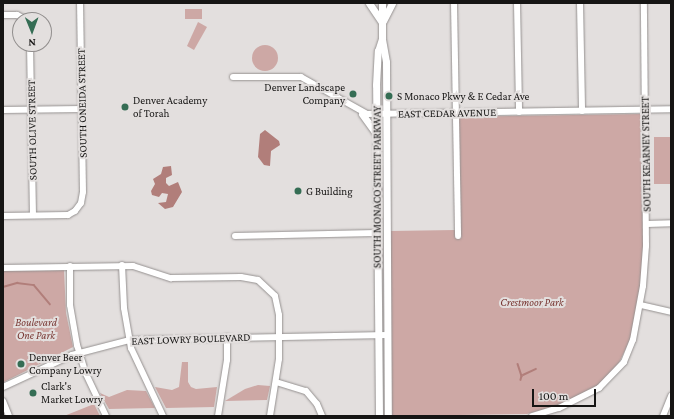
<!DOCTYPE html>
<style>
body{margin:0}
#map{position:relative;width:674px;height:419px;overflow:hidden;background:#e3dfde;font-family:"Crimson Pro",serif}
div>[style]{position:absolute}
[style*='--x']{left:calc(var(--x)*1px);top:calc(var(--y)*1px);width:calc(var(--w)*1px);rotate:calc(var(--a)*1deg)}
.green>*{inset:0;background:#cda8a5;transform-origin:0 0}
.round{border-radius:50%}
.water>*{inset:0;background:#b17e7a}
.stream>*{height:1.5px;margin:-0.75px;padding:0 0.75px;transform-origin:0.75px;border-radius:0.75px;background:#b17e7a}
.roads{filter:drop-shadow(0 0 1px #959190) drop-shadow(0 0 1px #959190)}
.minor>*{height:6px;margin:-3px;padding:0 3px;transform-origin:3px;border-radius:3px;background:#fff}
.major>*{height:7px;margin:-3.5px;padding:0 3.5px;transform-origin:3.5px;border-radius:3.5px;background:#fff}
.dots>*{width:11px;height:11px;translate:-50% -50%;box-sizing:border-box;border:2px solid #e3dfde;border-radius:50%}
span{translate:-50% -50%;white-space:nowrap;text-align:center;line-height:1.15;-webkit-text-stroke:4px #e3dfde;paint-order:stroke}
.poi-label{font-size:11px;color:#161514}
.right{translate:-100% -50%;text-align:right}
.left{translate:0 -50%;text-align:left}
.street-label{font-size:11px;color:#161514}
.park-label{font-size:11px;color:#793733;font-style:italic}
.frame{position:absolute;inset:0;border:4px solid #161514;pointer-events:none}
.north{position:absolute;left:12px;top:12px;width:40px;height:40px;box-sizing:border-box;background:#e3dfde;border:1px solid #918e8d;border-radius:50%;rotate:179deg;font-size:11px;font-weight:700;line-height:16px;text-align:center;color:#161514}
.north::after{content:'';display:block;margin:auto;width:14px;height:18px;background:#356d54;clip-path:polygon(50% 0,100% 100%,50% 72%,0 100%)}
.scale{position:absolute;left:532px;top:389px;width:64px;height:18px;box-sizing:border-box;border:2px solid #161514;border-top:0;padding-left:5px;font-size:12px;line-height:14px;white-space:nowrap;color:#161514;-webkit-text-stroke:3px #e3dfde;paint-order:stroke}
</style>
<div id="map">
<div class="green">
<i style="left:185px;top:9px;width:17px;height:10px"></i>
<i style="clip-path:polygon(198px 22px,207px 27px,194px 50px,187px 46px)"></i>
<i class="round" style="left:252px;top:45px;width:26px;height:26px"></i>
<i style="clip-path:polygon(641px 114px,644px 240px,641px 286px,631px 338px,616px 369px,600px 385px,566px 403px,527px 414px,391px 416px,390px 231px,455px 230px,453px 117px)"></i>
<i style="left:654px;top:137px;width:17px;height:47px"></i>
<i style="clip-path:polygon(64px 270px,66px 313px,73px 347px,4px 382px,3px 271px)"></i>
<i style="clip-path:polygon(182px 362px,188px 362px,188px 382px,191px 387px,196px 389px,217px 387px,214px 407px,166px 408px,155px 387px,172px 390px,179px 387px)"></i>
<i style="clip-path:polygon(258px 385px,270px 386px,267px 400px,225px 401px,245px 389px)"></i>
<i style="clip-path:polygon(127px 390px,146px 391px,155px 408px,109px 409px,100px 393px,109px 397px)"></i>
<i style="clip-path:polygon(94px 404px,100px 416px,64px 416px)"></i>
</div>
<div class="water">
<i style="clip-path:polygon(265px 130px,279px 141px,280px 145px,271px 151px,270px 166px,264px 165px,258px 157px,260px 134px)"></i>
<i style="clip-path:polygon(171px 166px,172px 175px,166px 178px,166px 183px,169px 186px,178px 182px,182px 192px,173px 207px,165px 209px,158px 203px,166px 202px,168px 194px,162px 193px,159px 197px,152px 195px,151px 191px,155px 184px,153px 179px,161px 174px,163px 167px)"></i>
</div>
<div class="stream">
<i style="--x:3;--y:287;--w:15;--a:-16"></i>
<i style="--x:17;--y:283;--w:17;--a:7"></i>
<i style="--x:34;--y:285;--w:25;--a:50"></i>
<i style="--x:518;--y:364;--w:13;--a:72"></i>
<i style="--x:522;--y:376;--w:4;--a:104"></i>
<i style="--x:523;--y:375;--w:14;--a:-25"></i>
</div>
<div class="roads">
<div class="minor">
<i style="--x:454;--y:3;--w:233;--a:89"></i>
<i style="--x:517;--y:3;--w:109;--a:88.9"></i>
<i style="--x:580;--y:3;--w:108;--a:88.9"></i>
<i style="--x:3;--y:15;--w:14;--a:0"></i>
<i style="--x:17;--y:15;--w:11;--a:27"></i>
<i style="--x:30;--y:44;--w:171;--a:89"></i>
<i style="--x:233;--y:77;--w:68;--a:0"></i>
<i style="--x:301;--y:77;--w:76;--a:29.3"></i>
<i style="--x:367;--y:114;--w:304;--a:-0.9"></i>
<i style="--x:3;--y:110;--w:79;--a:-0.7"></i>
<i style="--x:3;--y:216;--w:65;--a:-0.9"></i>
<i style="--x:68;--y:215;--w:8;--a:-30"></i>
<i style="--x:75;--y:211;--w:10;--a:-53"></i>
<i style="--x:81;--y:203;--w:11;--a:-80"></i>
<i style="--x:83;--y:192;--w:189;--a:-90.9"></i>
<i style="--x:647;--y:224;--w:24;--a:-2"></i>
<i style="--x:235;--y:236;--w:141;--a:-1.2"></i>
<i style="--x:122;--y:265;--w:43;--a:87.3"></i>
<i style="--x:124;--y:308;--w:41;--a:80.1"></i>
<i style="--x:131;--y:348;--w:75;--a:64.8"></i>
<i style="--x:70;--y:266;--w:39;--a:90"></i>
<i style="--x:70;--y:305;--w:41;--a:80.1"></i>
<i style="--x:77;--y:345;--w:30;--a:73"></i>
<i style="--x:86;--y:374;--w:47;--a:64.5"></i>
<i style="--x:3;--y:268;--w:130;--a:-0.9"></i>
<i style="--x:133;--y:266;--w:40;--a:18"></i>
<i style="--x:171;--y:278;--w:70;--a:-0.8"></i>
<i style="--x:241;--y:277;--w:17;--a:10"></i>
<i style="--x:258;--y:280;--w:23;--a:43"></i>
<i style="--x:275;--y:296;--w:19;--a:78"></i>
<i style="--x:279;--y:315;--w:44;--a:90"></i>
<i style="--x:279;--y:359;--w:58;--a:99"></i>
<i style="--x:641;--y:305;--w:31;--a:13"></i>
<i style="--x:276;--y:382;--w:31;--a:17"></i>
<i style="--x:306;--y:391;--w:17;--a:50"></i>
<i style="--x:317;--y:404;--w:13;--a:67"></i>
<i style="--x:3;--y:387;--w:76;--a:-24.9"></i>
<i style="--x:72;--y:355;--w:59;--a:-14.7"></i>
<i style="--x:129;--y:340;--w:258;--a:-1.1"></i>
<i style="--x:3;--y:401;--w:16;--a:68"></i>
<i style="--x:218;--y:416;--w:57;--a:-80.9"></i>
<i style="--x:227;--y:360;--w:23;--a:-90"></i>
<i style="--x:532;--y:416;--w:28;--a:-17"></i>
<i style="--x:559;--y:408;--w:45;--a:-26.6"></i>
<i style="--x:599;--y:388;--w:36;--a:-46"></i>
<i style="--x:624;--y:362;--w:24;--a:-68"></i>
<i style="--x:633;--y:340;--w:55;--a:-79.5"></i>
<i style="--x:643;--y:286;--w:40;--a:-85.7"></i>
<i style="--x:646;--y:246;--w:243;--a:-90.5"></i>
<i style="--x:663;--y:416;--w:22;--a:-68"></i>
</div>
<div class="major">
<i style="--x:369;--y:3;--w:22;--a:56"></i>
<i style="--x:382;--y:3;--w:36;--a:90"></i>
<i style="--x:382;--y:39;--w:23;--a:80"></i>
<i style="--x:386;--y:62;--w:354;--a:89.7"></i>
<i style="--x:383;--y:21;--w:20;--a:-63"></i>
<i style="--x:362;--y:114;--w:24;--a:54"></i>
<i style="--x:379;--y:416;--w:331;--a:-90.5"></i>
<i style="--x:376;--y:85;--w:34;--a:-87"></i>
<i style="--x:378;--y:51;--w:13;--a:-72"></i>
</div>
</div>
<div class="dots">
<i style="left:353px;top:94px;background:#356d54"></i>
<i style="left:389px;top:96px;background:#356d54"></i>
<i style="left:125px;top:107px;background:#356d54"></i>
<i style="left:298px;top:191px;background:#356d54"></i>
<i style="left:21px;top:364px;background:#356d54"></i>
<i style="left:33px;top:393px;background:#356d54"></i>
</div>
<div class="poi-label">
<span class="right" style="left:345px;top:94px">Denver Landscape<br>Company</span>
<span class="left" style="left:397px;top:96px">S Monaco Pkwy &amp; E Cedar Ave</span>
<span class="left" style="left:133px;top:107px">Denver Academy<br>of Torah</span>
<span class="left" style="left:306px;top:191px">G Building</span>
<span class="left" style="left:29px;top:364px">Denver Beer<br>Company Lowry</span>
<span class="left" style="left:41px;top:393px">Clark's<br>Market Lowry</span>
</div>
<div class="street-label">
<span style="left:82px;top:103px;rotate:-91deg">SOUTH ONEIDA STREET</span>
<span style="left:447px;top:113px;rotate:-1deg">EAST CEDAR AVENUE</span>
<span style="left:32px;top:130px;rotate:-91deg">SOUTH OLIVE STREET</span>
<span style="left:646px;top:154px;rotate:-91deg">SOUTH KEARNEY STREET</span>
<span style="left:377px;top:187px;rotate:-90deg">SOUTH MONACO STREET PARKWAY</span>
<span style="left:191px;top:339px;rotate:-2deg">EAST LOWRY BOULEVARD</span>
</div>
<div class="park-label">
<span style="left:532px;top:302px">Crestmoor Park</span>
<span style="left:36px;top:329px">Boulevard<br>One Park</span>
</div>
<div class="frame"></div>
<div class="north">N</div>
<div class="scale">100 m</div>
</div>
